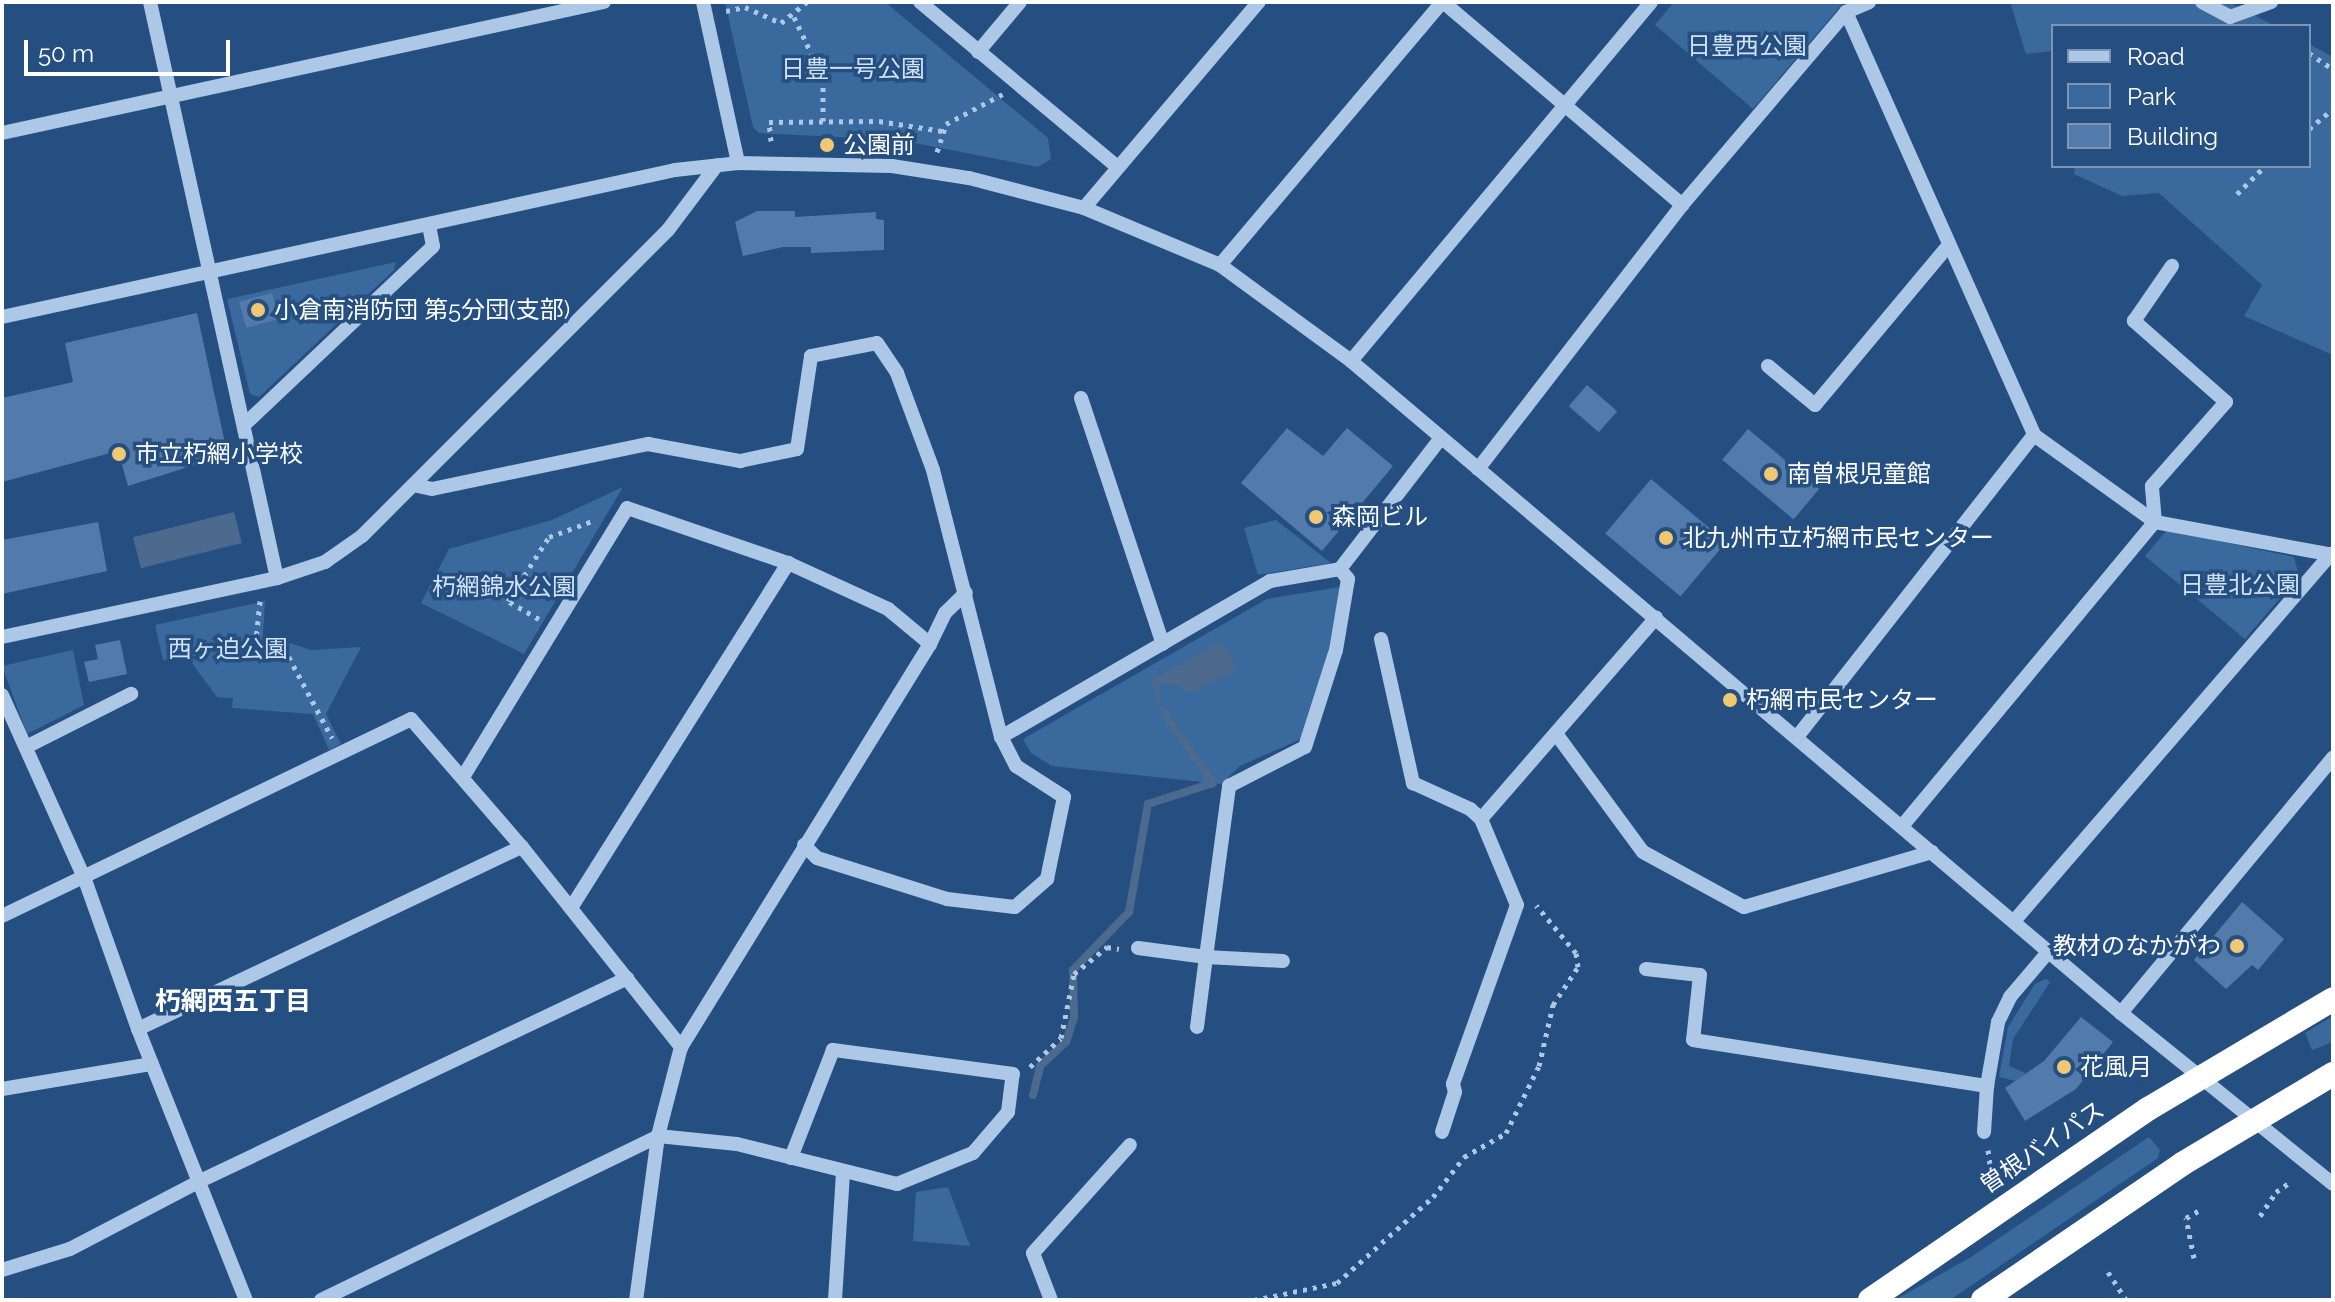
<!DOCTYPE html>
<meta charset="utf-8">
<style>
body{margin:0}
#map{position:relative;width:2335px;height:1302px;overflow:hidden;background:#264f81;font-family:Raleway,"Noto Sans JP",sans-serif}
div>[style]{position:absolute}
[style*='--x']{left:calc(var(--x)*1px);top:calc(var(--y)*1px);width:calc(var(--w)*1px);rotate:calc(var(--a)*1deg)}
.green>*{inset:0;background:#3a699e}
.water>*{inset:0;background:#4b6a8d;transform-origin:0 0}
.stream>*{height:8px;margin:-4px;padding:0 4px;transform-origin:4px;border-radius:4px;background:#4b6a8d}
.building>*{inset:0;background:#527bab;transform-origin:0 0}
.path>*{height:5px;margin-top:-2.5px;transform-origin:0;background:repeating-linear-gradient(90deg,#adc8e6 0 4px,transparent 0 10px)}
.minor>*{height:14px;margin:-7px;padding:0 7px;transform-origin:7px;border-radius:7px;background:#adc8e6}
.highway>*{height:24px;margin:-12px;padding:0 12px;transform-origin:12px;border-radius:12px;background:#fff}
.dots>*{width:22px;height:22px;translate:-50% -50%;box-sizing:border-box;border:4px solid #264f81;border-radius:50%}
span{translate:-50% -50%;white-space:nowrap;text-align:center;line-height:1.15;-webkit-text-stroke:7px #264f81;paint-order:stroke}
.park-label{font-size:24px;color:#d0e2f5}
.poi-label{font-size:24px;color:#fff}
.left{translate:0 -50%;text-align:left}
.right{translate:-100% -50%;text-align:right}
.street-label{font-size:24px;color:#fff}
.neighbourhood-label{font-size:26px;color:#fff;font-weight:700}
.frame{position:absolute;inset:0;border:4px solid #fff;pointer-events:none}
.legend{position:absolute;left:2051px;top:24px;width:260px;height:144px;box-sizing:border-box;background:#264f81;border:2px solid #7d95b3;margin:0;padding:10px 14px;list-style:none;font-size:24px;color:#fff}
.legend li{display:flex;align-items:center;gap:16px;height:40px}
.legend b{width:40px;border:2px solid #7d95b3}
.scale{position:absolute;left:24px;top:40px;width:206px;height:36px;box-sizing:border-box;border:4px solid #fff;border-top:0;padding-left:10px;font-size:24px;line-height:28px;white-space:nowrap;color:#fff;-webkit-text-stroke:6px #264f81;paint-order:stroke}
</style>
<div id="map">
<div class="green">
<i style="clip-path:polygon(725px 2px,885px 2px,1048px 138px,1051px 159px,1038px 167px,899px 140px,759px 133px,753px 127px)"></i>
<i style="clip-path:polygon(1674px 2px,1844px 2px,1753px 109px,1655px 25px)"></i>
<i style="clip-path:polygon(2010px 2px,2229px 2px,2275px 26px,2053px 26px,2053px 51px,2026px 54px)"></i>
<i style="clip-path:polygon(2309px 44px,2333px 57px,2333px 355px,2244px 316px,2262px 285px,2159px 193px,2122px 196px,2074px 174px,2075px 166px,2309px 166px)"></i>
<i style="clip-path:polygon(396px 262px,394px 270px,259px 397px,250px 394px,227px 299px)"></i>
<i style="clip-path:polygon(623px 487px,524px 654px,421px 603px,449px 549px,552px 520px)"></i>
<i style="clip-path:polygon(1276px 520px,1331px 563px,1258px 575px,1244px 528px)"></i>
<i style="clip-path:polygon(2167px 530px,2294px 557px,2299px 576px,2245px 639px,2145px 556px)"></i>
<i style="clip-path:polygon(1340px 587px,1326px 663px,1301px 739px,1240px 766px,1221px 784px,1052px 766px,1031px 753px,1023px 739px,1267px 599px)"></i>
<i style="clip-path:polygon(265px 601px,263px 634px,311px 650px,361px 647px,326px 714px,341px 744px,329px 750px,313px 714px,232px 708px,233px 698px,217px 697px,188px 658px,163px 660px,155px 625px)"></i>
<i style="clip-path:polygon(73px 650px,84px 705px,27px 734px,2px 666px)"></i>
<i style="clip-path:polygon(2046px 979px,2050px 982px,2013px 1039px,2009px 1066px,2026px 1073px,2016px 1081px,1999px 1077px,2008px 1027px,2035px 984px)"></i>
<i style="clip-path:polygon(2333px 1016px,2333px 1042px,2312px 1050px,2305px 1033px)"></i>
<i style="clip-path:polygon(2149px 1137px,2160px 1150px,2158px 1158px,1950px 1300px,1895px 1300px,1971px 1257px)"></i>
<i style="clip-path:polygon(948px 1187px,970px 1246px,913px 1241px,916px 1192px)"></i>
</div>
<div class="water">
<i style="left:234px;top:512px;width:32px;height:104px;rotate:76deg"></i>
<i style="clip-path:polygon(1218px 643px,1227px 648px,1237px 670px,1188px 694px,1179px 685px,1159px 683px,1162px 715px,1151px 681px)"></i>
</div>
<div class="stream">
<i style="--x:1033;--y:1095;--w:30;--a:-76"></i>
<i style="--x:1040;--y:1066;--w:35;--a:-43"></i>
<i style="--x:1066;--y:1042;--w:25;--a:-72"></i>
<i style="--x:1074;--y:1018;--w:48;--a:-91.2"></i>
<i style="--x:1073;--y:970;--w:81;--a:-46"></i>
<i style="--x:1129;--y:912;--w:110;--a:-80"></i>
<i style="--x:1148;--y:804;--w:68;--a:-17.9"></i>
<i style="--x:1213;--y:783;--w:85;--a:-125"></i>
</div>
<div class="building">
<i style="clip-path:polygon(757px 211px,795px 211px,795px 217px,876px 212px,876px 219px,884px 220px,884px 250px,811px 253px,811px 247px,783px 247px,743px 256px,735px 222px)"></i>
<i style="left:272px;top:293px;width:27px;height:34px;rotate:75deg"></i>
<i style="clip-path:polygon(197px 313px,226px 448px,207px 452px,207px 461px,128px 486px,118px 451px,2px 482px,2px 398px,73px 382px,65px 343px)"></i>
<i style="left:1587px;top:385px;width:40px;height:28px;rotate:41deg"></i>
<i style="clip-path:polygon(1287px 428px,1323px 456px,1347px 428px,1393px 466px,1322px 551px,1241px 483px)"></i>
<i style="left:1748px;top:429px;width:93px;height:40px;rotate:40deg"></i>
<i style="left:1651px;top:479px;width:98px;height:71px;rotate:40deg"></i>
<i style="clip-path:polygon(98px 522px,107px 571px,2px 594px,2px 540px)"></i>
<i style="clip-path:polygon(120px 640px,127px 674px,89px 682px,84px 662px,98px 659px,95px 645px)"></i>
<i style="clip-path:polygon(2242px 902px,2284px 939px,2258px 970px,2252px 965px,2226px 989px,2194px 960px)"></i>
<i style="clip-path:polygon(2081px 1017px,2113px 1042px,2076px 1089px,2025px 1121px,2005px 1088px,2044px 1061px)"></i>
</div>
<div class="path">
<i style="--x:726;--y:11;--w:19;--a:-12"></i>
<i style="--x:745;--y:7;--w:39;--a:24"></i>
<i style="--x:781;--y:23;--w:33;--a:-39"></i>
<i style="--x:794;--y:17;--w:68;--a:64.6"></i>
<i style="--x:823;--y:78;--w:43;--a:90"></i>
<i style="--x:2309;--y:53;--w:29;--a:34"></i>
<i style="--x:2309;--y:129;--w:31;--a:-40"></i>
<i style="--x:771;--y:141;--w:19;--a:-96"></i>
<i style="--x:769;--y:122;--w:110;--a:-0.5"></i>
<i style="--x:879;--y:121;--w:64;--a:9"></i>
<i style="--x:937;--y:152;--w:29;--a:-72"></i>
<i style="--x:946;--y:124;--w:64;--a:-27.8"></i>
<i style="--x:2237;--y:194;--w:40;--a:-45"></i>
<i style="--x:260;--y:601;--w:38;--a:96"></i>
<i style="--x:256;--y:639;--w:29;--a:18"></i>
<i style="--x:284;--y:648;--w:102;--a:61.9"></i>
<i style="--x:539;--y:619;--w:36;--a:-150"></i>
<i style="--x:508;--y:601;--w:76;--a:-57.4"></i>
<i style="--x:549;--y:537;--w:49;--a:-20.3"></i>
<i style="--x:1030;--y:1067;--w:42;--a:-43.1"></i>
<i style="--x:1061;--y:1038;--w:65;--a:-78.5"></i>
<i style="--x:1074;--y:974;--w:43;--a:-39.3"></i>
<i style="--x:1107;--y:947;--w:12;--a:9"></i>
<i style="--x:1988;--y:1150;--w:21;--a:82"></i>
<i style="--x:2260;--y:1216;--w:29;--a:-56"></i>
<i style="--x:2276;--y:1192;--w:19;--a:-35"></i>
<i style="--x:2194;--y:1258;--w:41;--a:-101.3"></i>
<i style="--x:2186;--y:1218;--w:14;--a:-30"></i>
<i style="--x:2108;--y:1272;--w:33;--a:57"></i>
<i style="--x:1254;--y:1300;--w:85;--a:-11.6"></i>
<i style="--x:1337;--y:1283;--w:129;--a:-41.9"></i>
<i style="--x:1433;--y:1197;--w:51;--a:-52.2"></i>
<i style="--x:1464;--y:1157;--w:48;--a:-29.7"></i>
<i style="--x:1506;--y:1133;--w:75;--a:-63.8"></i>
<i style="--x:1539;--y:1066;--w:63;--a:-77.1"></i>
<i style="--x:1553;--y:1005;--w:45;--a:-56.7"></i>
<i style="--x:1578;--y:967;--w:14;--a:-98"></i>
<i style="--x:1576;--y:953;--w:62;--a:-129.8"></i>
</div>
<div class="minor">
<i style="--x:150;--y:2;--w:590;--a:77.57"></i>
<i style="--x:703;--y:2;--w:165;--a:77.7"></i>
<i style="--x:920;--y:2;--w:256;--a:39.9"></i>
<i style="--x:1443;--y:2;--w:314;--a:40.3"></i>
<i style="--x:2202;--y:2;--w:32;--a:28"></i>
<i style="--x:2230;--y:17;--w:44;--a:-20.1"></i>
<i style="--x:1846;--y:12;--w:463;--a:66"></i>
<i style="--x:2034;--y:435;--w:149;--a:35.7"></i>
<i style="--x:2155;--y:522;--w:181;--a:10.5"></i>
<i style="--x:978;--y:52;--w:65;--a:-50"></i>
<i style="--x:2;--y:133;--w:616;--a:-12.28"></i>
<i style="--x:1084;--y:208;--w:270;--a:-49.7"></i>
<i style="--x:1220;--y:265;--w:344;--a:-49.8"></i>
<i style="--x:2;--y:317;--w:689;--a:-12.32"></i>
<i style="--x:675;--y:170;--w:63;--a:-6.3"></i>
<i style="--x:738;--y:163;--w:154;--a:1.1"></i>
<i style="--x:892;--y:166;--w:78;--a:8.9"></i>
<i style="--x:969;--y:178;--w:119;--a:14.6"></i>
<i style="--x:1084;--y:208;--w:147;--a:22.7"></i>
<i style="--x:1220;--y:265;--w:162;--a:36.2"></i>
<i style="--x:1351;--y:361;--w:1009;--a:40.26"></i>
<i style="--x:2121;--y:1013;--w:272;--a:38.9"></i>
<i style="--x:1351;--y:361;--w:468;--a:-50.1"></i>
<i style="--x:1768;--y:366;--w:61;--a:39.7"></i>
<i style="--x:1815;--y:405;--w:209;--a:-50.1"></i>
<i style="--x:1081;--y:398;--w:259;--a:71.6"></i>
<i style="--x:244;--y:425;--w:260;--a:-43.4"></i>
<i style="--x:433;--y:246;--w:21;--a:-101"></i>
<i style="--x:1478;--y:469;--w:334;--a:-52.3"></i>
<i style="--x:1682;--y:205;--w:253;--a:-49.6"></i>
<i style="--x:1846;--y:12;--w:25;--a:-23"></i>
<i style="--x:413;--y:485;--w:19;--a:12"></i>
<i style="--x:432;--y:489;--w:221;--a:-11.8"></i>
<i style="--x:648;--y:444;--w:94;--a:10.5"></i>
<i style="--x:740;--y:461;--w:58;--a:-11.9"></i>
<i style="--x:797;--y:449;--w:94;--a:-81.4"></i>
<i style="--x:811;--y:356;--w:67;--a:-11.1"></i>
<i style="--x:877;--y:343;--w:36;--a:56"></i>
<i style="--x:897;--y:373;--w:103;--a:69.6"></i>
<i style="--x:933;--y:470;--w:276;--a:75.7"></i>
<i style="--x:1001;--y:737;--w:311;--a:-30.1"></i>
<i style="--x:1270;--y:581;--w:71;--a:-9.7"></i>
<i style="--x:1340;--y:569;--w:165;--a:-52.4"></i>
<i style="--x:2;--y:637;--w:281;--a:-12.1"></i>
<i style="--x:277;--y:578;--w:51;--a:-18.4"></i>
<i style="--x:325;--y:562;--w:45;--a:-35.1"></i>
<i style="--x:362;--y:536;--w:433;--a:-45"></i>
<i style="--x:668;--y:230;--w:81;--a:-53"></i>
<i style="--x:1381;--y:639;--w:148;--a:77.5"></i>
<i style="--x:1413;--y:783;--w:63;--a:24.5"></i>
<i style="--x:1470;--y:809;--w:15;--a:42"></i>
<i style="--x:1481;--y:819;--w:93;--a:67.3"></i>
<i style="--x:1517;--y:905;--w:190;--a:109.7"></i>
<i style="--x:1453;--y:1084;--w:8;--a:76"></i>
<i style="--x:1455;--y:1092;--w:42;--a:108"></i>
<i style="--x:930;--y:644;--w:34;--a:-64"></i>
<i style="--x:945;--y:613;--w:29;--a:-44"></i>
<i style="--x:2;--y:695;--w:203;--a:65.8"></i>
<i style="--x:85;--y:880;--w:158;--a:70.4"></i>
<i style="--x:138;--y:1029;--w:292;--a:68.3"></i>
<i style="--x:1557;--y:735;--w:145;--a:53.7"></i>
<i style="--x:1643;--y:852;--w:115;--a:28.6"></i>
<i style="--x:1744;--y:907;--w:196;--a:-16.3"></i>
<i style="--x:1797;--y:737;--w:384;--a:-51.9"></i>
<i style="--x:26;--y:747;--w:118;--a:-26.8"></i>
<i style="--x:463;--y:777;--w:315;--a:-58.6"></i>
<i style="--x:627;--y:508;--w:170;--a:18.9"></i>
<i style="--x:788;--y:563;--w:110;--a:24.7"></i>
<i style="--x:888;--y:609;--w:55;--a:39.8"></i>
<i style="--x:930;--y:644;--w:474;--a:121.7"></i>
<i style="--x:681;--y:1047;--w:92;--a:104.5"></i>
<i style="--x:658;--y:1136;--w:165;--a:97.6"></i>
<i style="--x:1481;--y:819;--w:267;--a:-49"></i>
<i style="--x:1903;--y:825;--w:394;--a:-50.3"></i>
<i style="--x:2155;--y:522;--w:36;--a:-95"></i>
<i style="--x:2152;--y:486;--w:112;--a:-48.6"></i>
<i style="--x:2226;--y:402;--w:123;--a:-138.6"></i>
<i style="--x:2134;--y:321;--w:67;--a:-55.4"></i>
<i style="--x:804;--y:845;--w:18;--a:45"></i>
<i style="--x:817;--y:858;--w:136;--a:17.5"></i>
<i style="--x:947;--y:899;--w:68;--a:6.7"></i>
<i style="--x:1015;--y:907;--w:43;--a:-41.2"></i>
<i style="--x:1047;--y:879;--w:84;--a:-78.3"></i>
<i style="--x:1064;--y:797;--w:57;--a:-147.1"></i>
<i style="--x:1016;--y:766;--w:33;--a:-117"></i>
<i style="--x:571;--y:908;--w:408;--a:-57.8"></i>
<i style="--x:2;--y:916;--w:454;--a:-25.7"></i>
<i style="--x:411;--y:719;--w:169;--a:49.1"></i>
<i style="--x:522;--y:847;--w:256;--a:51.5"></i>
<i style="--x:2015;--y:920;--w:484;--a:-49.2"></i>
<i style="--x:1138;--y:948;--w:69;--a:7.5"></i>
<i style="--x:1206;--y:957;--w:173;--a:-82.3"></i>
<i style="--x:1229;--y:786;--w:85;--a:-27.2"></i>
<i style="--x:1305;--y:747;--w:102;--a:-72.3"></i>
<i style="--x:1336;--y:650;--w:72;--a:-80.4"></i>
<i style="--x:1348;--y:579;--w:13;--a:-129"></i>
<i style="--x:1646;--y:969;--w:54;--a:6.3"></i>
<i style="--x:1700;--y:975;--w:65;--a:96.1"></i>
<i style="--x:1693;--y:1040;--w:298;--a:8.9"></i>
<i style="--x:1987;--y:1086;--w:65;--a:-80.2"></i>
<i style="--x:1998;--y:1022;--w:28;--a:-64"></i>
<i style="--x:2010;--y:997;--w:60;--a:-49.7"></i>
<i style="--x:2121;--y:1013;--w:332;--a:-50.3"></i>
<i style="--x:1197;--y:1027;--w:71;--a:-82.7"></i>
<i style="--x:1206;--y:957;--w:77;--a:3"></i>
<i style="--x:138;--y:1029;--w:425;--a:-25.4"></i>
<i style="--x:2;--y:1089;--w:152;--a:-9.5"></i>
<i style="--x:1984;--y:1132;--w:46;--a:-86.3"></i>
<i style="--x:2;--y:1270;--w:71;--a:-17.2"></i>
<i style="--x:70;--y:1249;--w:147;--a:-27.6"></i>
<i style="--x:200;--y:1181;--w:473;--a:-25.4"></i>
<i style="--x:321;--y:1300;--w:375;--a:-25.9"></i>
<i style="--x:658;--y:1136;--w:79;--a:5.8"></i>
<i style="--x:737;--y:1144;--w:165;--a:14"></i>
<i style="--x:897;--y:1184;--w:82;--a:-22.2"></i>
<i style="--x:973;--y:1153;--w:54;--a:-49.5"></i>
<i style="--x:1008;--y:1112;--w:38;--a:-83"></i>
<i style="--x:1013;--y:1074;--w:182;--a:-172.4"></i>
<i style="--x:833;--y:1050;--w:116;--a:111.3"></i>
<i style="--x:835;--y:1300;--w:126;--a:-86.4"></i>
<i style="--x:1051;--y:1300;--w:50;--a:-111"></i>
<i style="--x:1033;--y:1253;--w:145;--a:-48.1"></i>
</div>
<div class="highway">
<i style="--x:1870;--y:1300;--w:337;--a:-34.5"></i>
<i style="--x:2148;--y:1109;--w:215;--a:-30.7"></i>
<i style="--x:1983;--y:1300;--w:241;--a:-34.3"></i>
<i style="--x:2182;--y:1164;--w:176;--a:-30.8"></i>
</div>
<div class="dots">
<i style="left:827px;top:145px;background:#f0c872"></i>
<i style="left:258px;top:310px;background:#f0c872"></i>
<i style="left:119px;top:454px;background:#f0c872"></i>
<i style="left:1771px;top:474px;background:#f0c872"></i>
<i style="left:1316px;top:517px;background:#f0c872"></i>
<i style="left:1666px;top:538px;background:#f0c872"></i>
<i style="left:1730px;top:700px;background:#f0c872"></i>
<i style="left:2237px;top:946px;background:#f0c872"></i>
<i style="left:2064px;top:1067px;background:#f0c872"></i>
</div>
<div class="park-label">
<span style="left:1747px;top:46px">日豊西公園</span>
<span style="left:853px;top:69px">日豊一号公園</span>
<span style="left:2240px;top:585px">日豊北公園</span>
<span style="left:504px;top:587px">朽網錦水公園</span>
<span style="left:228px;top:649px">西ヶ迫公園</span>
</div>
<div class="poi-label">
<span class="left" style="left:843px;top:145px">公園前</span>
<span class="left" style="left:274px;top:310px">小倉南消防団 第5分団(支部)</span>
<span class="left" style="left:135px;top:454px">市立朽網小学校</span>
<span class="left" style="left:1787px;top:474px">南曽根児童館</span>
<span class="left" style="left:1332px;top:517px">森岡ビル</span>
<span class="left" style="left:1682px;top:538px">北九州市立朽網市民センター</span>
<span class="left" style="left:1746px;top:700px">朽網市民センター</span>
<span class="right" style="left:2221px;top:946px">教材のなかがわ</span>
<span class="left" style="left:2080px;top:1067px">花風月</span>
</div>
<div class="street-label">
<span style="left:2042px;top:1147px;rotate:-34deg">曽根バイパス</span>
</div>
<div class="neighbourhood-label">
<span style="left:233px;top:1002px">朽網西五丁目</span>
</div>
<div class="frame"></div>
<ul class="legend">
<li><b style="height:10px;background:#adc8e6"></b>Road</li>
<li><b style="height:22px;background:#3a699e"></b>Park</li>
<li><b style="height:22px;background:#527bab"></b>Building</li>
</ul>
<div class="scale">50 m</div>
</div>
